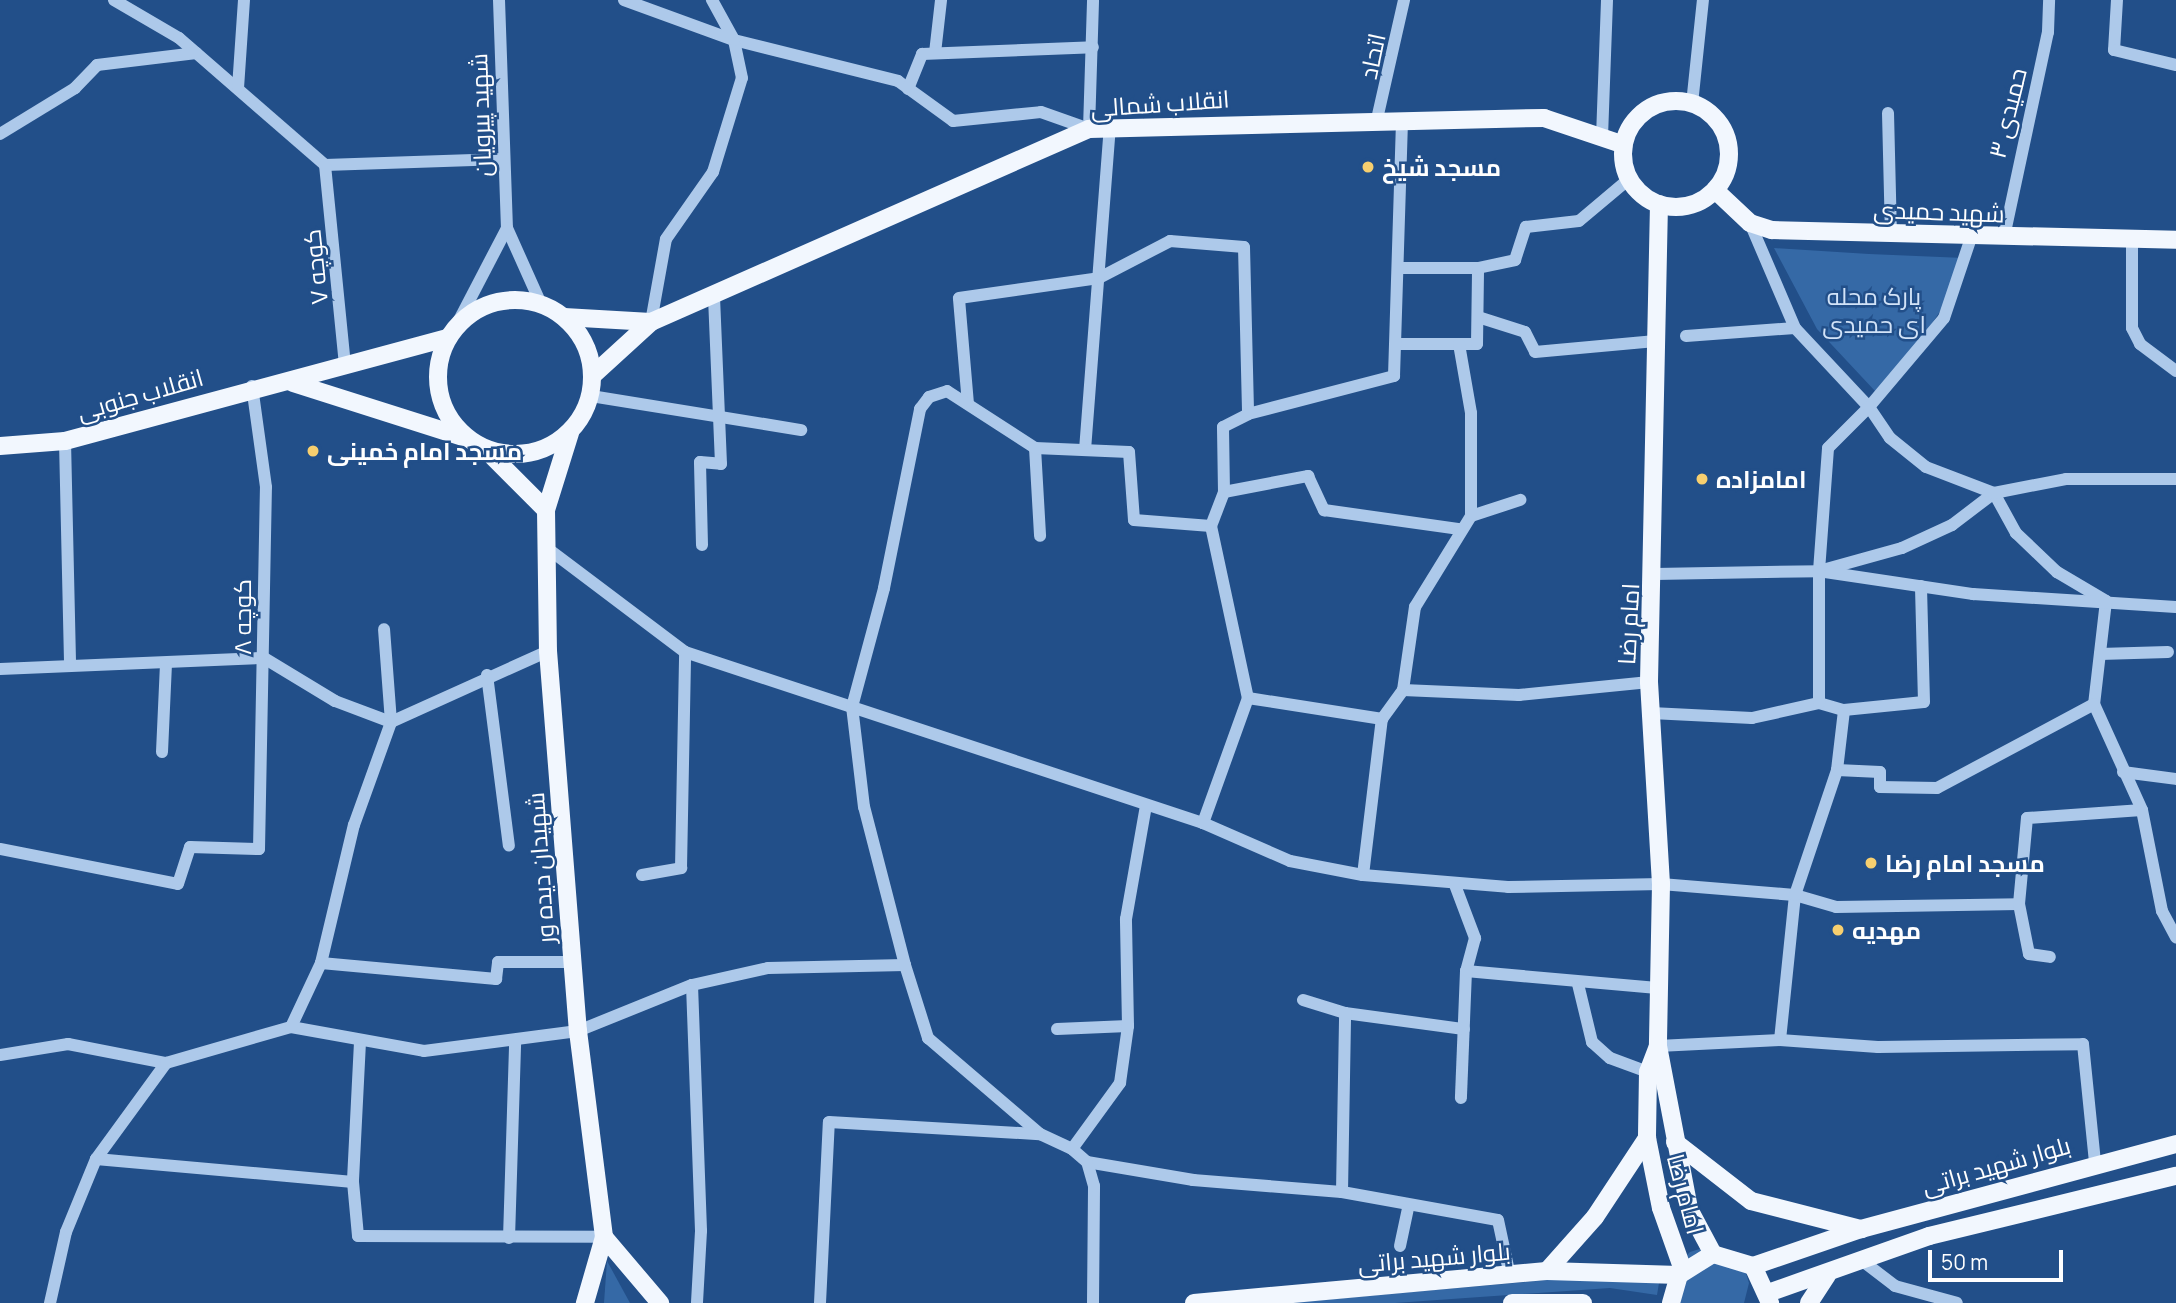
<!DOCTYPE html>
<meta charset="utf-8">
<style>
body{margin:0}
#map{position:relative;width:2176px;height:1303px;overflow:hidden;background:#224f89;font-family:Manrope,Cairo,sans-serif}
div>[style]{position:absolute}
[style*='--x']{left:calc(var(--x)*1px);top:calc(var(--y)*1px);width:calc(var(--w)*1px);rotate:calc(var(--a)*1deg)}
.green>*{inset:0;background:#3569a6}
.minor>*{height:12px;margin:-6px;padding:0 6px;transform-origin:6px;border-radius:6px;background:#adc9ea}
.major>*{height:18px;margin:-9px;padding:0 9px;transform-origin:9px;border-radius:9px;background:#f2f7fe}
.major>.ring{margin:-9px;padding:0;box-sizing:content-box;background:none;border:18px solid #f2f7fe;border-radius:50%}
.dots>*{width:19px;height:19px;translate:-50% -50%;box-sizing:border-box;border:4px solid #224f89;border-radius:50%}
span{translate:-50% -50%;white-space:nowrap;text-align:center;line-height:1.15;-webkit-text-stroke:5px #224f89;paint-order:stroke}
.street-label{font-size:24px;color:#fff}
.poi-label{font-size:24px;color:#fff;font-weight:700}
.left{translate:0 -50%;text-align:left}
.park-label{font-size:24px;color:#d2e3f8}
.scale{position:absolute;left:1928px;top:1250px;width:135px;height:32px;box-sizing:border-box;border:4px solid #fff;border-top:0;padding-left:9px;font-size:21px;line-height:24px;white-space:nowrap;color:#fff;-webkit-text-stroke:5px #224f89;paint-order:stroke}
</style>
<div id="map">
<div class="green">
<i style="clip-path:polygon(1774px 248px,1869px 254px,1964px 258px,1945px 304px,1901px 369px,1875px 391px,1817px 329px)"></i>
<i style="clip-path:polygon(1709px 1246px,1743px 1264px,1749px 1283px,1744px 1303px,1677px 1303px,1676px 1266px,1690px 1252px)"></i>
<i style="clip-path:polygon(607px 1261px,630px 1303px,604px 1303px)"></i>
<i style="clip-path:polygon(1660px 1277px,1657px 1295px,1610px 1288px,1395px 1303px,1286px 1303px,1548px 1280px)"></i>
</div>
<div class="minor">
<i style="--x:114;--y:0;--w:75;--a:30.3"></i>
<i style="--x:179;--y:38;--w:194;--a:41"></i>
<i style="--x:325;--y:165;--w:178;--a:-1.9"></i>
<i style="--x:499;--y:0;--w:228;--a:88"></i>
<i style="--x:507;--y:228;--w:83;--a:65.9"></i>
<i style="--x:624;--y:0;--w:117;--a:20"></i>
<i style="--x:734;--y:40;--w:169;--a:14"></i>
<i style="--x:898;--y:81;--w:68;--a:36"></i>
<i style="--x:953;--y:121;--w:88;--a:-5.8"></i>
<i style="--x:1041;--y:112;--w:51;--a:19.5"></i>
<i style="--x:1089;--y:129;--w:129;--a:-88.2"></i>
<i style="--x:2117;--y:0;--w:50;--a:93.4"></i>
<i style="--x:2114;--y:50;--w:64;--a:13.6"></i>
<i style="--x:935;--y:53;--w:53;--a:-83.5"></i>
<i style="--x:238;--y:88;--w:88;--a:-86.1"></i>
<i style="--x:908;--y:89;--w:38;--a:-68"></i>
<i style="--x:922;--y:54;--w:171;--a:-2.3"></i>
<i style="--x:1692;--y:104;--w:105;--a:-84"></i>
<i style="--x:1888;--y:113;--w:121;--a:88.6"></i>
<i style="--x:1377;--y:119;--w:122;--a:-77.2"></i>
<i style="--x:0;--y:134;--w:88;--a:-31.5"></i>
<i style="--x:75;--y:88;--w:32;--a:-46"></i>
<i style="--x:97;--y:65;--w:100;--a:-6.9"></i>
<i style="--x:1602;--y:137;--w:137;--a:-87.9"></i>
<i style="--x:325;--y:165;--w:201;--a:84.3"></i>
<i style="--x:1750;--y:223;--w:114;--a:66.8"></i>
<i style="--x:1795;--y:328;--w:108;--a:46.9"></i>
<i style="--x:1869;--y:407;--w:116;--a:-49.9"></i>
<i style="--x:1944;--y:318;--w:88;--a:-71.4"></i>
<i style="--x:2004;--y:237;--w:210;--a:-77.9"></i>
<i style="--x:2048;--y:32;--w:32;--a:-88"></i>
<i style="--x:2132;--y:239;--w:89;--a:90"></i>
<i style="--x:2132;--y:328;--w:18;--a:63"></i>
<i style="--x:2140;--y:344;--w:45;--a:36.9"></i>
<i style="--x:1398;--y:268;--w:80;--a:0"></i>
<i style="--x:1478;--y:268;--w:38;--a:-12"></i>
<i style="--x:1515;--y:260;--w:35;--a:-72"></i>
<i style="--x:1526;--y:227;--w:53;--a:-6.5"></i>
<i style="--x:1579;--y:221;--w:65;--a:-40"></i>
<i style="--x:1478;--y:317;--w:49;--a:17.7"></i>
<i style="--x:1525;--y:332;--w:22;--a:63"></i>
<i style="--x:1535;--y:352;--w:121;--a:-5.2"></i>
<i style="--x:651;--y:322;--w:84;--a:-79.8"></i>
<i style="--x:666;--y:239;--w:82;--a:-55"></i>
<i style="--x:713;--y:172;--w:98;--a:-72.9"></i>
<i style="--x:742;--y:78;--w:39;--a:-102"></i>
<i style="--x:734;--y:40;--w:46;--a:-118.8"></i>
<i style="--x:456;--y:326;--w:110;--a:-62.5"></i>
<i style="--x:1686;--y:336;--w:109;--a:-4.2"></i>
<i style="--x:1397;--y:344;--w:80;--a:0"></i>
<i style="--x:1477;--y:344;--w:76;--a:-89.2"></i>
<i style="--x:1459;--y:344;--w:70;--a:80.1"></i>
<i style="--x:1471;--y:413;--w:103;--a:90"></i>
<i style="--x:591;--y:396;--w:213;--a:9.2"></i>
<i style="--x:968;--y:404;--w:106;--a:-94.9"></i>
<i style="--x:959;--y:298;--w:141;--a:-8.1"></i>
<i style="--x:1099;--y:278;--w:80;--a:-27.5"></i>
<i style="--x:1170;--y:241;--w:74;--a:4.6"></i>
<i style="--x:1244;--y:247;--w:167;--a:88.6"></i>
<i style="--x:65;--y:441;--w:225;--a:88.7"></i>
<i style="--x:1035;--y:448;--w:88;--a:86.7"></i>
<i style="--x:1085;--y:450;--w:325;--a:-85.6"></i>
<i style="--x:1224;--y:492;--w:86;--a:-10.8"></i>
<i style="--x:1308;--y:476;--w:38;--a:65"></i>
<i style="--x:1324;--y:510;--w:137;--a:8"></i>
<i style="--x:1211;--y:526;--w:36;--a:-69"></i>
<i style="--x:1224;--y:492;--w:65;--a:-90.9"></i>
<i style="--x:1223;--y:427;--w:28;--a:-27"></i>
<i style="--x:1248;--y:414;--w:151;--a:-14.6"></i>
<i style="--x:1394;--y:376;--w:252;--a:-88.2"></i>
<i style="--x:702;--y:545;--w:83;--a:-91.4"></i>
<i style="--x:700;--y:462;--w:21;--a:5"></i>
<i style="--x:721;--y:464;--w:166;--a:-92.4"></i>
<i style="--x:547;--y:548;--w:173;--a:37"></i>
<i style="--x:685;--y:652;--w:545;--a:18.27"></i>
<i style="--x:1203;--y:823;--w:95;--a:23.6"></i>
<i style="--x:1290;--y:861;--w:74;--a:10.9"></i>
<i style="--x:1363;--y:875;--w:145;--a:4.7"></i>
<i style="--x:1508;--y:887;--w:153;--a:-1.1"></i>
<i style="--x:1661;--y:884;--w:134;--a:4.7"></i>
<i style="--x:1795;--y:895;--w:43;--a:16.3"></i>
<i style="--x:1836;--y:907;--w:183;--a:-0.9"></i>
<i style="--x:2019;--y:904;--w:86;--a:-84.7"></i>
<i style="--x:2027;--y:818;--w:115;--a:-4"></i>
<i style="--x:1819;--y:571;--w:86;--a:-15.5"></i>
<i style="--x:1902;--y:548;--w:55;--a:-24.7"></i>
<i style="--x:1952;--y:525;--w:53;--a:-37.3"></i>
<i style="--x:1994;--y:493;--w:46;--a:61.2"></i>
<i style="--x:2016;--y:533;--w:57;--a:43.6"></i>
<i style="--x:2057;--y:572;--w:57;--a:30.6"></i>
<i style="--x:2106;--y:601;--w:104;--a:96.6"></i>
<i style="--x:2094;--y:704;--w:116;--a:65.6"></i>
<i style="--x:2142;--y:810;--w:103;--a:78.8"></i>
<i style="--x:2162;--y:911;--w:30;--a:62"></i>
<i style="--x:1825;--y:572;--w:150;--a:8.5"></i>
<i style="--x:1973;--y:594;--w:203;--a:3.7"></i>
<i style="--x:1655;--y:574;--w:164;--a:-1"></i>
<i style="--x:1819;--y:571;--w:123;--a:-85.8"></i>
<i style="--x:1828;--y:448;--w:58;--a:-45"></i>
<i style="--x:1869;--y:407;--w:37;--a:56"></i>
<i style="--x:1890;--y:438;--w:46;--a:38.9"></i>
<i style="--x:1926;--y:467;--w:73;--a:20.9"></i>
<i style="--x:1994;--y:493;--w:73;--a:-11"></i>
<i style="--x:2066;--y:479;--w:110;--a:0"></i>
<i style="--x:2100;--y:654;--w:68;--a:-1.7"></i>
<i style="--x:0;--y:669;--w:264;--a:-2.4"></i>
<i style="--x:264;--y:658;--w:83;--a:31.2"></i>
<i style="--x:335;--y:701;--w:60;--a:20.6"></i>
<i style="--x:391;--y:722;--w:93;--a:-94.3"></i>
<i style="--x:487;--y:675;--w:172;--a:82.7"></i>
<i style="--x:1403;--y:690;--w:116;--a:2.5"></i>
<i style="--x:1519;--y:695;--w:131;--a:-5.7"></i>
<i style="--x:1248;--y:698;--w:136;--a:8.9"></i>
<i style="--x:1819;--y:703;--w:26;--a:16"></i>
<i style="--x:1844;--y:710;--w:80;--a:-5.7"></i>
<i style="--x:1924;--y:702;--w:116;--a:-91.5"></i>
<i style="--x:1651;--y:713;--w:101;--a:2.8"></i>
<i style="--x:1752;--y:718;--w:69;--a:-12.6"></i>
<i style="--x:1819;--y:703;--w:132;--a:-90"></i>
<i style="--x:162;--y:752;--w:87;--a:-87.4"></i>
<i style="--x:1837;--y:770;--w:60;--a:-83.3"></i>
<i style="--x:2123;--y:772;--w:53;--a:7.5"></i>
<i style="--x:0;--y:849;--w:181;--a:11.1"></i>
<i style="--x:178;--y:884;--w:39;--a:-72"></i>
<i style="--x:190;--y:847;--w:69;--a:1.7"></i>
<i style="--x:259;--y:849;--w:362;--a:-88.9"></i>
<i style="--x:266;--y:487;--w:102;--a:-97.9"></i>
<i style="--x:642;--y:875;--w:40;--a:-10"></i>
<i style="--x:681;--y:868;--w:216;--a:-88.9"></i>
<i style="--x:1363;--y:875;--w:157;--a:-83.1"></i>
<i style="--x:1382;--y:719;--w:36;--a:-54"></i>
<i style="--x:1403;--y:690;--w:84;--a:-81.8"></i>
<i style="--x:1415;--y:607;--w:107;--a:-58.4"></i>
<i style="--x:1471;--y:516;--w:52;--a:-18.1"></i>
<i style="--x:1455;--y:885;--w:57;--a:69.3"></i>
<i style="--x:1475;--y:938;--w:34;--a:105"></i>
<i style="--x:1466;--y:971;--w:127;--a:92.3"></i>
<i style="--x:2019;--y:904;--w:51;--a:78.7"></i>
<i style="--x:2029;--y:954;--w:21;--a:8"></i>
<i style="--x:321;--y:963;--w:176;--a:5.2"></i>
<i style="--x:496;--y:979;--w:17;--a:-83"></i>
<i style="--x:498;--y:962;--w:73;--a:0"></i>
<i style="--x:905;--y:965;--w:163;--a:-104.5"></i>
<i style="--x:864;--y:807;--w:101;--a:-96.8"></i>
<i style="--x:852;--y:707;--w:123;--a:-74.9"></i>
<i style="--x:884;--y:588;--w:183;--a:-78.6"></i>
<i style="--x:920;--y:409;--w:15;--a:-53"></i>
<i style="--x:929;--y:397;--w:19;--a:-18"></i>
<i style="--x:947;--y:391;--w:105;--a:32.9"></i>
<i style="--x:1035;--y:448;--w:94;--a:2.4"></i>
<i style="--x:1129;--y:452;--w:68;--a:85.8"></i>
<i style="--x:1134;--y:520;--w:77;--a:4.5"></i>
<i style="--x:1211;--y:526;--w:176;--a:77.9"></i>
<i style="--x:1248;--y:698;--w:133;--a:109.8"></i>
<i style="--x:1466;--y:971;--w:192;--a:5.1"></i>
<i style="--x:1578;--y:984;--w:60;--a:76.4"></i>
<i style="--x:1592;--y:1042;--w:24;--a:42"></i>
<i style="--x:1610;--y:1058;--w:40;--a:20.2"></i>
<i style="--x:692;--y:985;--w:246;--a:87.9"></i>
<i style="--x:701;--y:1231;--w:72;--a:93.2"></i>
<i style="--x:1303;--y:1000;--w:44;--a:17.2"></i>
<i style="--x:1345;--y:1013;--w:120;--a:7.7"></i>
<i style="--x:291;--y:1027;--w:135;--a:10.2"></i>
<i style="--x:424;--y:1051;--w:155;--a:-7.4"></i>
<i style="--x:578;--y:1031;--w:123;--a:-22"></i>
<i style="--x:692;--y:985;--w:78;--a:-12.6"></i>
<i style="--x:768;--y:968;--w:137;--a:-1.3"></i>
<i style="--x:905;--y:965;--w:77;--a:72.5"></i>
<i style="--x:928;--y:1038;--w:148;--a:40.6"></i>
<i style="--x:1040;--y:1134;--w:35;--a:25"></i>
<i style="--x:1057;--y:1029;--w:71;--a:-2.4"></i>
<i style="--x:1780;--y:1040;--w:146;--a:-84.1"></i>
<i style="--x:1795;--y:895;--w:132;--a:-71.4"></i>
<i style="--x:1837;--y:770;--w:43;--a:2.7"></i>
<i style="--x:1880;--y:772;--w:15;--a:90"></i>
<i style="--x:1880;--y:787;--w:57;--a:1"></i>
<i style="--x:1937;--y:788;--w:178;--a:-28.1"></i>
<i style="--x:360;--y:1042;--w:140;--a:92.9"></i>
<i style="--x:353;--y:1182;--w:54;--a:84.7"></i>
<i style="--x:358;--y:1236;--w:246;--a:0.2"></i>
<i style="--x:1658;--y:1046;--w:122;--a:-2.8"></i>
<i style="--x:1780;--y:1040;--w:98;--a:4.1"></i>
<i style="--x:1878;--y:1047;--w:205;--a:-0.8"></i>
<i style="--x:2083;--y:1044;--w:119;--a:84.2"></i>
<i style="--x:0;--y:1055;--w:69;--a:-9.2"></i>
<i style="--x:68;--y:1044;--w:100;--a:11"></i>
<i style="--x:96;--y:1159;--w:258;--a:5.1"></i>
<i style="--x:1087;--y:1162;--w:108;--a:9.6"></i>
<i style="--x:1193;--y:1180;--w:149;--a:4.6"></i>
<i style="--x:1342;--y:1192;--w:158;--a:10.2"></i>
<i style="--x:1498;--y:1220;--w:57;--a:77.9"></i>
<i style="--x:1342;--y:1192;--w:179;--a:-89"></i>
<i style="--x:509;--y:1238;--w:196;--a:-88.2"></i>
<i style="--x:1400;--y:1246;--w:40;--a:-78"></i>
<i style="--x:1860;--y:1259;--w:44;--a:37.6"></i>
<i style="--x:1895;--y:1286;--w:64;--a:15.3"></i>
<i style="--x:50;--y:1303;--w:73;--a:-77.3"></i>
<i style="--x:66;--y:1232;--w:79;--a:-67.7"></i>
<i style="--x:96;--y:1159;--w:119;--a:-53.9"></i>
<i style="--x:166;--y:1063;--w:130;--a:-16.1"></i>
<i style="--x:291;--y:1027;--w:71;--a:-64.9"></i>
<i style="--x:321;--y:963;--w:142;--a:-76.6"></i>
<i style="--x:354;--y:825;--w:109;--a:-70.2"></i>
<i style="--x:391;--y:722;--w:172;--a:-24.3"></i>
<i style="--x:820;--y:1303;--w:181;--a:-87.2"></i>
<i style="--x:829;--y:1122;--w:211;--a:3.3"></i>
<i style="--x:1093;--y:1303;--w:117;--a:-89.5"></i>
<i style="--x:1094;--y:1186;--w:25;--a:-106"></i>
<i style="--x:1087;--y:1162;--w:20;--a:-139"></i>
<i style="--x:1072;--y:1149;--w:82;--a:-54"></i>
<i style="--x:1120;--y:1083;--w:58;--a:-82"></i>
<i style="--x:1128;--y:1026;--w:107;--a:-91.1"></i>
<i style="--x:1126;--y:919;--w:115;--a:-80"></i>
</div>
<div class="major">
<i class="ring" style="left:1623px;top:101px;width:88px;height:88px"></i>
<i style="--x:1715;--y:190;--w:48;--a:43.3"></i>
<i style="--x:1750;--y:223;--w:23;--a:18"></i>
<i style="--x:1772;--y:230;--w:404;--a:1.4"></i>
<i style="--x:1659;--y:204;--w:478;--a:91.2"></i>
<i style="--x:1649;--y:682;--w:202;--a:86.6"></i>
<i style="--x:1661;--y:884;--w:162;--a:91.1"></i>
<i style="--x:1658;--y:1046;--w:166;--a:79.2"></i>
<i style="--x:1689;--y:1209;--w:51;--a:61.9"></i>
<i class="ring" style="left:438px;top:300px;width:136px;height:136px"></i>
<i style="--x:564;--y:317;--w:87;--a:3.3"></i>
<i style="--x:593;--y:375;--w:79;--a:-42.4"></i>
<i style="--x:651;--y:322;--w:479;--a:-23.8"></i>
<i style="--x:1089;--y:129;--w:455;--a:-1.4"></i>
<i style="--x:1544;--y:118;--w:84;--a:18.6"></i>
<i style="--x:293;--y:383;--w:178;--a:17.6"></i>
<i style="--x:570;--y:433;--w:81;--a:107.3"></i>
<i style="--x:546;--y:510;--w:141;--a:89.2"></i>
<i style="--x:548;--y:651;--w:381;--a:85.5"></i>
<i style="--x:578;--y:1031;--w:208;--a:82.8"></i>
<i style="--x:604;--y:1237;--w:69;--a:106.1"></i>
<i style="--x:0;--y:446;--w:65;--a:-4.4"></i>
<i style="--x:65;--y:441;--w:397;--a:-15.1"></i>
<i style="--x:485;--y:449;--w:86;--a:45"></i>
<i style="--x:1658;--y:1046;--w:28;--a:111"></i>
<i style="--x:1648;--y:1072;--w:66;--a:90.9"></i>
<i style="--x:1647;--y:1138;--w:71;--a:78.7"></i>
<i style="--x:1661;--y:1208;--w:66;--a:70.5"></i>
<i style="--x:1675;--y:1142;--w:96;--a:37.8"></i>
<i style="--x:1751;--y:1201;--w:114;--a:14.3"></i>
<i style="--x:604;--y:1237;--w:87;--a:49.7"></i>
<i style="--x:1753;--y:1266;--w:114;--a:-18.9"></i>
<i style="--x:1861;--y:1229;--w:326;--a:-15.1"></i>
<i style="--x:1547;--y:1271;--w:72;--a:-48.4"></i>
<i style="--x:1595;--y:1217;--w:95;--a:-56.6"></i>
<i style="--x:1768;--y:1293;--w:171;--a:-19.5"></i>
<i style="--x:1929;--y:1236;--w:254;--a:-13.7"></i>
<i style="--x:1194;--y:1303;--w:354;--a:-5.2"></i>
<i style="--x:1547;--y:1271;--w:132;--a:1.7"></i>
<i style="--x:1512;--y:1303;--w:71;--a:0"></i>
<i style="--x:1671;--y:1303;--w:29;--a:-74"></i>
<i style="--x:1679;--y:1275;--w:40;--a:-32"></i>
<i style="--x:1713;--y:1254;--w:42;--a:16.7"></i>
<i style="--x:1753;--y:1266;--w:41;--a:65.3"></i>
<i style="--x:1809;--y:1303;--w:33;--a:-57"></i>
</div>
<div class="dots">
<i style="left:1368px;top:167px;background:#f7cf6f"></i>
<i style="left:313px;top:451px;background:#f7cf6f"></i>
<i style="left:1702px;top:479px;background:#f7cf6f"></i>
<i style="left:1871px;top:863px;background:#f7cf6f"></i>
<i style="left:1838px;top:930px;background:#f7cf6f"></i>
</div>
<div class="street-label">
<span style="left:1372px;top:56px;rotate:-78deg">اتحاد</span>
<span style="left:1160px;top:103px;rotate:-4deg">انقلاب شمالی</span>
<span style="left:2007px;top:113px;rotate:-76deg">حمیدی ۳</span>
<span style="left:480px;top:115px;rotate:-92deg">شهید پیرویان</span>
<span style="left:1939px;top:211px;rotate:2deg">شهید حمیدی</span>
<span style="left:315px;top:267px;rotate:-96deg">کوچه ۷</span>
<span style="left:140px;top:394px;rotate:-16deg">انقلاب جنوبی</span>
<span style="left:242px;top:617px;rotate:-90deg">کوچه ۸</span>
<span style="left:1628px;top:624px;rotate:-87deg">امام رضا</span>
<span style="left:540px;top:868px;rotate:-94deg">شهیدان دیده ور</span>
<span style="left:1996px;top:1165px;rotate:-16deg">بلوار شهید براتی</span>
<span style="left:1686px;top:1194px;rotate:75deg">امام رضا</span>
<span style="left:1434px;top:1257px;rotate:-5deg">بلوار شهید براتی</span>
</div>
<div class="poi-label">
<span class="left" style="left:1382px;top:167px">مسجد شیخ</span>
<span class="left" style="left:327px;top:451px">مسجد امام خمینی</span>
<span class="left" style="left:1716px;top:479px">امامزاده</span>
<span class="left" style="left:1885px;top:863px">مسجد امام رضا</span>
<span class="left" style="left:1852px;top:930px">مهدیه</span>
</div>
<div class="park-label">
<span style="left:1874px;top:310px">پارک محله<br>ای حمیدی</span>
</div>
<div class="scale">50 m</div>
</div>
